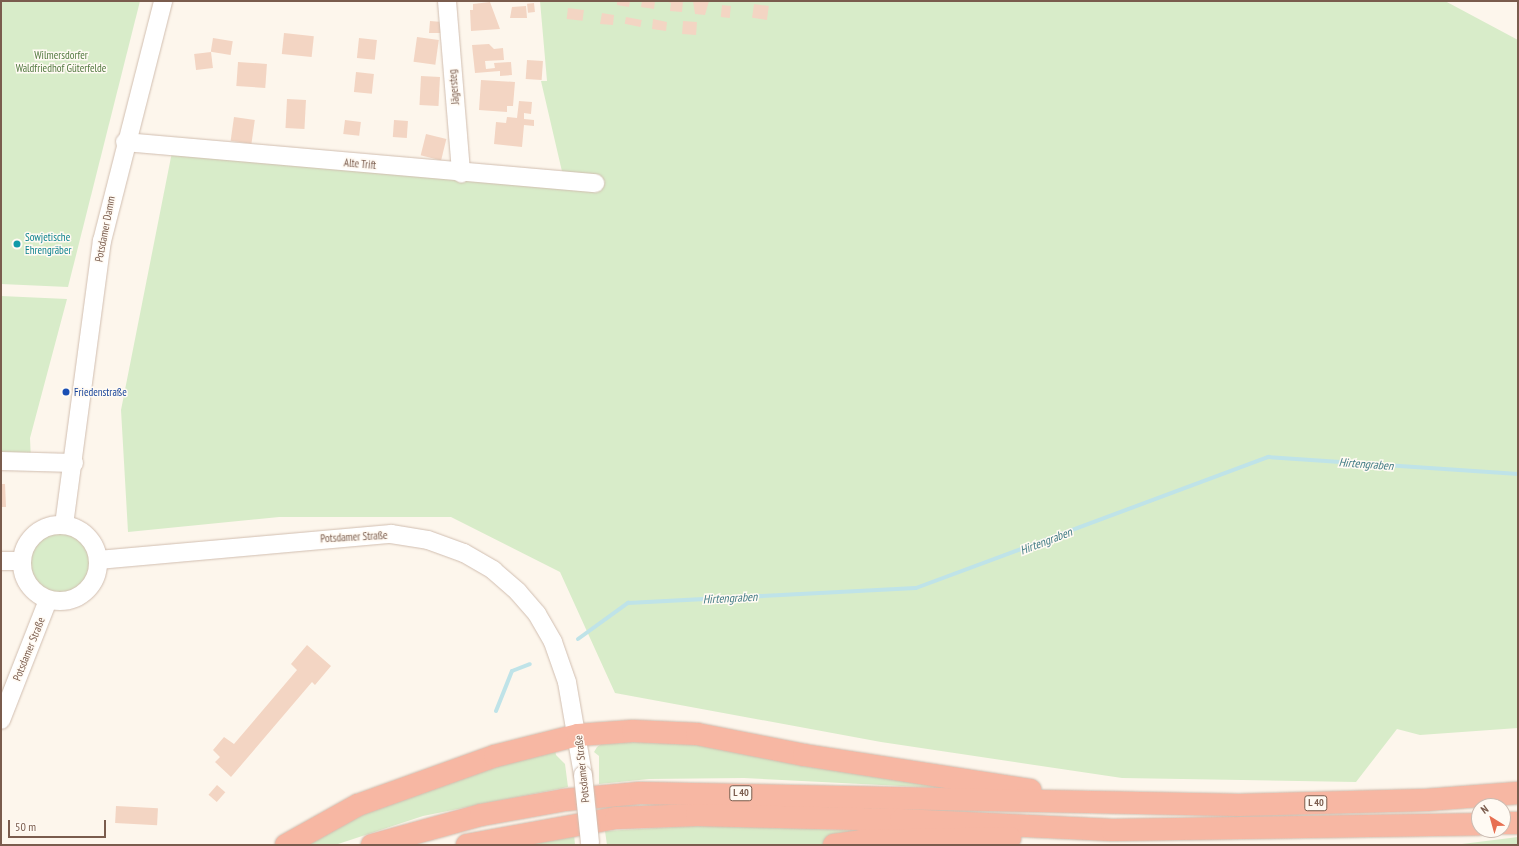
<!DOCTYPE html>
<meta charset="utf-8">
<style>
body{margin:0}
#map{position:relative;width:1519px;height:846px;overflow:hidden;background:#fdf6ec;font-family:"PT Sans Narrow",sans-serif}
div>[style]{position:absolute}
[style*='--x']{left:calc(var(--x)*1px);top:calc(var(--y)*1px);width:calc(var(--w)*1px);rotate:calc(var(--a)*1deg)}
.green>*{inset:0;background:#d8ecc9}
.round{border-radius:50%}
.stream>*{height:4px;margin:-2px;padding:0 2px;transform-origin:2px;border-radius:2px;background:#bfe3e8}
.building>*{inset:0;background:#f3d5c3;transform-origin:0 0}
.roads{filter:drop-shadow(0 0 1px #d1beb0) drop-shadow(0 0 1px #d1beb0)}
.minor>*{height:18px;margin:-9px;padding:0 9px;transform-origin:9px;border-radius:9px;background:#fff}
.minor>.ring{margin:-9px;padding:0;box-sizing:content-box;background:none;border:18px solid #fff;border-radius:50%}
.highway>*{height:22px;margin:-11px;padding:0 11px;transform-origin:11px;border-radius:11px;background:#f7b7a3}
.bridges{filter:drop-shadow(0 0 1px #d1beb0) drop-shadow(0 0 1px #d1beb0)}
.minor-bridge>*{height:18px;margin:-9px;padding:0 9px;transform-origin:9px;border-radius:9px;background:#fff}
.dots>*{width:11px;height:11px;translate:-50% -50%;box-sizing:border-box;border:2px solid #fffaf3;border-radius:50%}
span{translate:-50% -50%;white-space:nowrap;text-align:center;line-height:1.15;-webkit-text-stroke:3px #fffaf3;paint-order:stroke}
.shield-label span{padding:1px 3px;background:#fffaf3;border:1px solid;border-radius:3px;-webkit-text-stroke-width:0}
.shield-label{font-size:10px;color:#7a5c4d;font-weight:700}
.park-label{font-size:11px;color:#537a41}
.street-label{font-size:11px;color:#7a5c4d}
.culture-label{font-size:11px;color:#0d838f}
.left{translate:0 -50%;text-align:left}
.transit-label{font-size:11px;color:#164399}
.water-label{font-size:12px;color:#437c86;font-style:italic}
.frame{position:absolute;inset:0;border:2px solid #7a5c4d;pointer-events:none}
.north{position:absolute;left:1471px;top:798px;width:40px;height:40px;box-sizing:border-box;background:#fffaf3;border:1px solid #cabbb1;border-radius:50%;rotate:323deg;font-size:11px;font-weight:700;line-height:16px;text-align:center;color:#7a5c4d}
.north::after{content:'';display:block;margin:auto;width:14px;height:18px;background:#e76f51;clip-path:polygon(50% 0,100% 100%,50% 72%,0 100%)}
.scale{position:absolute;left:8px;top:820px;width:98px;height:18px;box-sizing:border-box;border:2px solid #7a5c4d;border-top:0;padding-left:5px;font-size:12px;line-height:14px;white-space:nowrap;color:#7a5c4d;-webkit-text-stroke:3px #fffaf3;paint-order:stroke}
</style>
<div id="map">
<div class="green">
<i style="clip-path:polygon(1px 1px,140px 1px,68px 287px,1px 284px)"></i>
<i style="clip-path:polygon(540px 1px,1445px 1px,1518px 40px,1518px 728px,1420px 735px,1397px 729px,1356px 782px,1122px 778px,881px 742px,615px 693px,560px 572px,451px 517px,279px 517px,128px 532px,121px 410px,172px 152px,564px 180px,541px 81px,547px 81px)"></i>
<i style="clip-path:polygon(1px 296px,67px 299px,30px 438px,31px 461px,1px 461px)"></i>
<i class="round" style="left:28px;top:530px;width:64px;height:64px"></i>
<i style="clip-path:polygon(657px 737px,961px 789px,744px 778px,649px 779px,599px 784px,599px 756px,594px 752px,597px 747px,604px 742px)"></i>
<i style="clip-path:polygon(555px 749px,556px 755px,565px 764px,568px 787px,423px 816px,335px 845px,297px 845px,382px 800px)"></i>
<i style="clip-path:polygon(708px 825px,919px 833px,920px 834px,822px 845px,607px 845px,605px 831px)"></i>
<i style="clip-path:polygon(574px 834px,575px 845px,517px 845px)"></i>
<i style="clip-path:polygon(1518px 837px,1518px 845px,1454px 845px)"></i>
</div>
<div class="stream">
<i style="--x:578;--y:639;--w:62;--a:-35.8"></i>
<i style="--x:628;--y:603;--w:288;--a:-3"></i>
<i style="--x:916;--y:588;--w:376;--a:-20.4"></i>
<i style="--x:1268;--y:457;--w:251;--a:3.9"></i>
<i style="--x:496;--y:711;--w:43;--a:-68.2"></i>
<i style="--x:512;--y:671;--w:19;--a:-21"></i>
</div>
<div class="building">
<i style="clip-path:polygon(617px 1px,630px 1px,629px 7px,617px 5px)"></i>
<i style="clip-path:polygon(642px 1px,655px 1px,654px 9px,641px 7px)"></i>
<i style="clip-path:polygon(666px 1px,683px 1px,682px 12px,670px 11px,671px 3px)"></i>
<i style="clip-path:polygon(693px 1px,709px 1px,705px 15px,695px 14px)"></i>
<i style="clip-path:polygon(490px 2px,500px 29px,471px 31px,470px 10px,473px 10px,473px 4px)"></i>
<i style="left:534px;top:3px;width:9px;height:7px;rotate:84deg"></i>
<i style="left:754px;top:4px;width:15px;height:14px;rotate:8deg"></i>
<i style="left:722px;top:5px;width:9px;height:12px;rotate:6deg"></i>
<i style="clip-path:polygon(526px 6px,527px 18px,510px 18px,512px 7px)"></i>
<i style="left:568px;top:8px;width:16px;height:11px;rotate:7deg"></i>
<i style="clip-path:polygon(602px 13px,614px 15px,613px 25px,600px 24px)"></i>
<i style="left:626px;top:17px;width:16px;height:7px;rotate:11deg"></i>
<i style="clip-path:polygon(653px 19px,667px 22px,666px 31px,652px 29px)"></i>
<i style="clip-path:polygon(430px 21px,442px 22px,442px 33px,429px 33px)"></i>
<i style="left:683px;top:21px;width:14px;height:13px;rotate:4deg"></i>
<i style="left:284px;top:33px;width:30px;height:21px;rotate:6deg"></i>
<i style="left:417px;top:37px;width:22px;height:25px;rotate:8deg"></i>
<i style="left:213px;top:38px;width:20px;height:14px;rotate:9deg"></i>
<i style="left:359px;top:38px;width:18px;height:20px;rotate:6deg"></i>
<i style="clip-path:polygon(489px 44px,494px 49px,503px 48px,504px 60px,485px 61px,486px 69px,495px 68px,494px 63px,511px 62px,512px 75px,500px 76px,500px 71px,475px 73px,472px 45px)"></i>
<i style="left:211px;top:52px;width:16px;height:17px;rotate:83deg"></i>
<i style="left:527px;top:60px;width:16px;height:19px;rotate:4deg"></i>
<i style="left:238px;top:62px;width:29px;height:24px;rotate:4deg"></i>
<i style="left:356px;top:72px;width:18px;height:20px;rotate:6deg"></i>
<i style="left:421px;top:76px;width:19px;height:29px;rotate:3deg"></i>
<i style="clip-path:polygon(481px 80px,515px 82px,513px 106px,507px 106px,507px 112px,479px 110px)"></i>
<i style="left:287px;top:99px;width:19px;height:29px;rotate:3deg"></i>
<i style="clip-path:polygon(519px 101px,532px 102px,531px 114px,524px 113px,524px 119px,534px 120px,534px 126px,524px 125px,522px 147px,494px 144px,496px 122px,506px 123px,507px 117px,517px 118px)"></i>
<i style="left:234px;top:117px;width:21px;height:24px;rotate:8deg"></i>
<i style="left:345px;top:120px;width:16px;height:14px;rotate:7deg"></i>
<i style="left:394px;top:120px;width:14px;height:17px;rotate:4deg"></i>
<i style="left:426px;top:134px;width:21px;height:22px;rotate:14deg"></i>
<i style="clip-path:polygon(1px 484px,5px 484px,6px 507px,1px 507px)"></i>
<i style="clip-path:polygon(307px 645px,331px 666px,315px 685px,312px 682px,231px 777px,215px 762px,220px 757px,213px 750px,224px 737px,234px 744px,297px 670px,291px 664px)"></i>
<i style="left:217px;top:785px;width:11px;height:13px;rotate:41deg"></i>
<i style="left:116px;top:806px;width:42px;height:17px;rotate:3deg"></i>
</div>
<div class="roads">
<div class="minor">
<i style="--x:447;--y:1;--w:173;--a:85.3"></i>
<i style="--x:125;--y:142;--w:472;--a:5"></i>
<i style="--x:1;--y:461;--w:73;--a:1.6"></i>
<i class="ring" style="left:22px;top:525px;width:58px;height:58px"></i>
<i style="--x:64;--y:525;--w:287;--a:-82.4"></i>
<i style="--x:102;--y:241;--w:248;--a:-75.7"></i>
<i style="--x:98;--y:560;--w:294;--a:-5.1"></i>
<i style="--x:391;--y:534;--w:37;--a:9"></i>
<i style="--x:428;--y:540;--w:38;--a:20"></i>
<i style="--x:464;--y:553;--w:34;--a:30"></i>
<i style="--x:493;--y:570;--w:33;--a:41"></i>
<i style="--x:518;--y:592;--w:29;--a:49"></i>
<i style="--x:537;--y:614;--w:32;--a:60"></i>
<i style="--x:553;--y:642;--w:42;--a:70.7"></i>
<i style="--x:567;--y:682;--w:94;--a:80.2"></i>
<i style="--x:1;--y:561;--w:20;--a:0"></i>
<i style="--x:1;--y:720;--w:129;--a:-68.6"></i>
</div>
<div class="highway">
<i style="--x:1503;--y:823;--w:15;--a:0"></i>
<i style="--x:286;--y:845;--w:82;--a:-29.1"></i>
<i style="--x:358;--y:805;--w:145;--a:-19.7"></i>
<i style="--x:495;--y:756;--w:86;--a:-14.2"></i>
<i style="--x:578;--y:735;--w:55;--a:-4.2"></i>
<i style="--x:633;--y:731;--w:64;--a:2.7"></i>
<i style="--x:697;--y:734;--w:109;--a:11.1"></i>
<i style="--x:804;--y:755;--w:229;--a:8.8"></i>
<i style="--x:372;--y:845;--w:113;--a:-15.4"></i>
<i style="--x:481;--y:815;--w:84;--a:-10.2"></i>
<i style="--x:564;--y:800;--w:76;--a:-5.3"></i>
<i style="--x:640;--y:793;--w:599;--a:1.15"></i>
<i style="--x:1239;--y:805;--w:187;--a:-1.5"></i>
<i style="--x:1426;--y:800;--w:92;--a:-4.4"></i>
<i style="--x:467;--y:845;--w:151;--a:-10.3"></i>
<i style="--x:616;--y:818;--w:81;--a:-2.1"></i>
<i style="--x:697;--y:815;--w:204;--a:1.4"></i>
<i style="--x:901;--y:820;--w:211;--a:2.7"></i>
<i style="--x:1112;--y:830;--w:367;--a:-0.9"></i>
<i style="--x:834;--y:845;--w:27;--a:-8"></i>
<i style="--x:861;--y:841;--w:149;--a:-1.2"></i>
</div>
</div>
<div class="bridges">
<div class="minor-bridge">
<i style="--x:583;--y:775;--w:68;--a:84.1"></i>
</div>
</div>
<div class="dots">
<i style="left:17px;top:244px;background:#0f9aa8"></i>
<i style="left:66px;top:392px;background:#1a4fb4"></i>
</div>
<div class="shield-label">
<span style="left:741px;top:793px">L 40</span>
<span style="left:1316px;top:803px">L 40</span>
</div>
<div class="park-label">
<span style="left:61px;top:62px">Wilmersdorfer<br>Waldfriedhof Güterfelde</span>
</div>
<div class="street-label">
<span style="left:454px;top:87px;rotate:-95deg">Jägersteg</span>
<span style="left:360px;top:164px;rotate:5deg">Alte Trift</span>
<span style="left:105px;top:229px;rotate:-79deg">Potsdamer Damm</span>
<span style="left:354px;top:537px;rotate:-3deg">Potsdamer Straße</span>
<span style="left:29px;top:649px;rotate:-68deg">Potsdamer Straße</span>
<span style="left:582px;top:769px;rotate:-96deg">Potsdamer Straße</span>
</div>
<div class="culture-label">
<span class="left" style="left:25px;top:244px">Sowjetische<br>Ehrengräber</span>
</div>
<div class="transit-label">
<span class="left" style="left:74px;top:392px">Friedenstraße</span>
</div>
<div class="water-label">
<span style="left:1366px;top:464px;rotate:4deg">Hirtengraben</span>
<span style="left:1046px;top:541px;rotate:-21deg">Hirtengraben</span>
<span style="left:730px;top:598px;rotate:-3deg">Hirtengraben</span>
</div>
<div class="frame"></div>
<div class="north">N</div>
<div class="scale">50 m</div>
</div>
